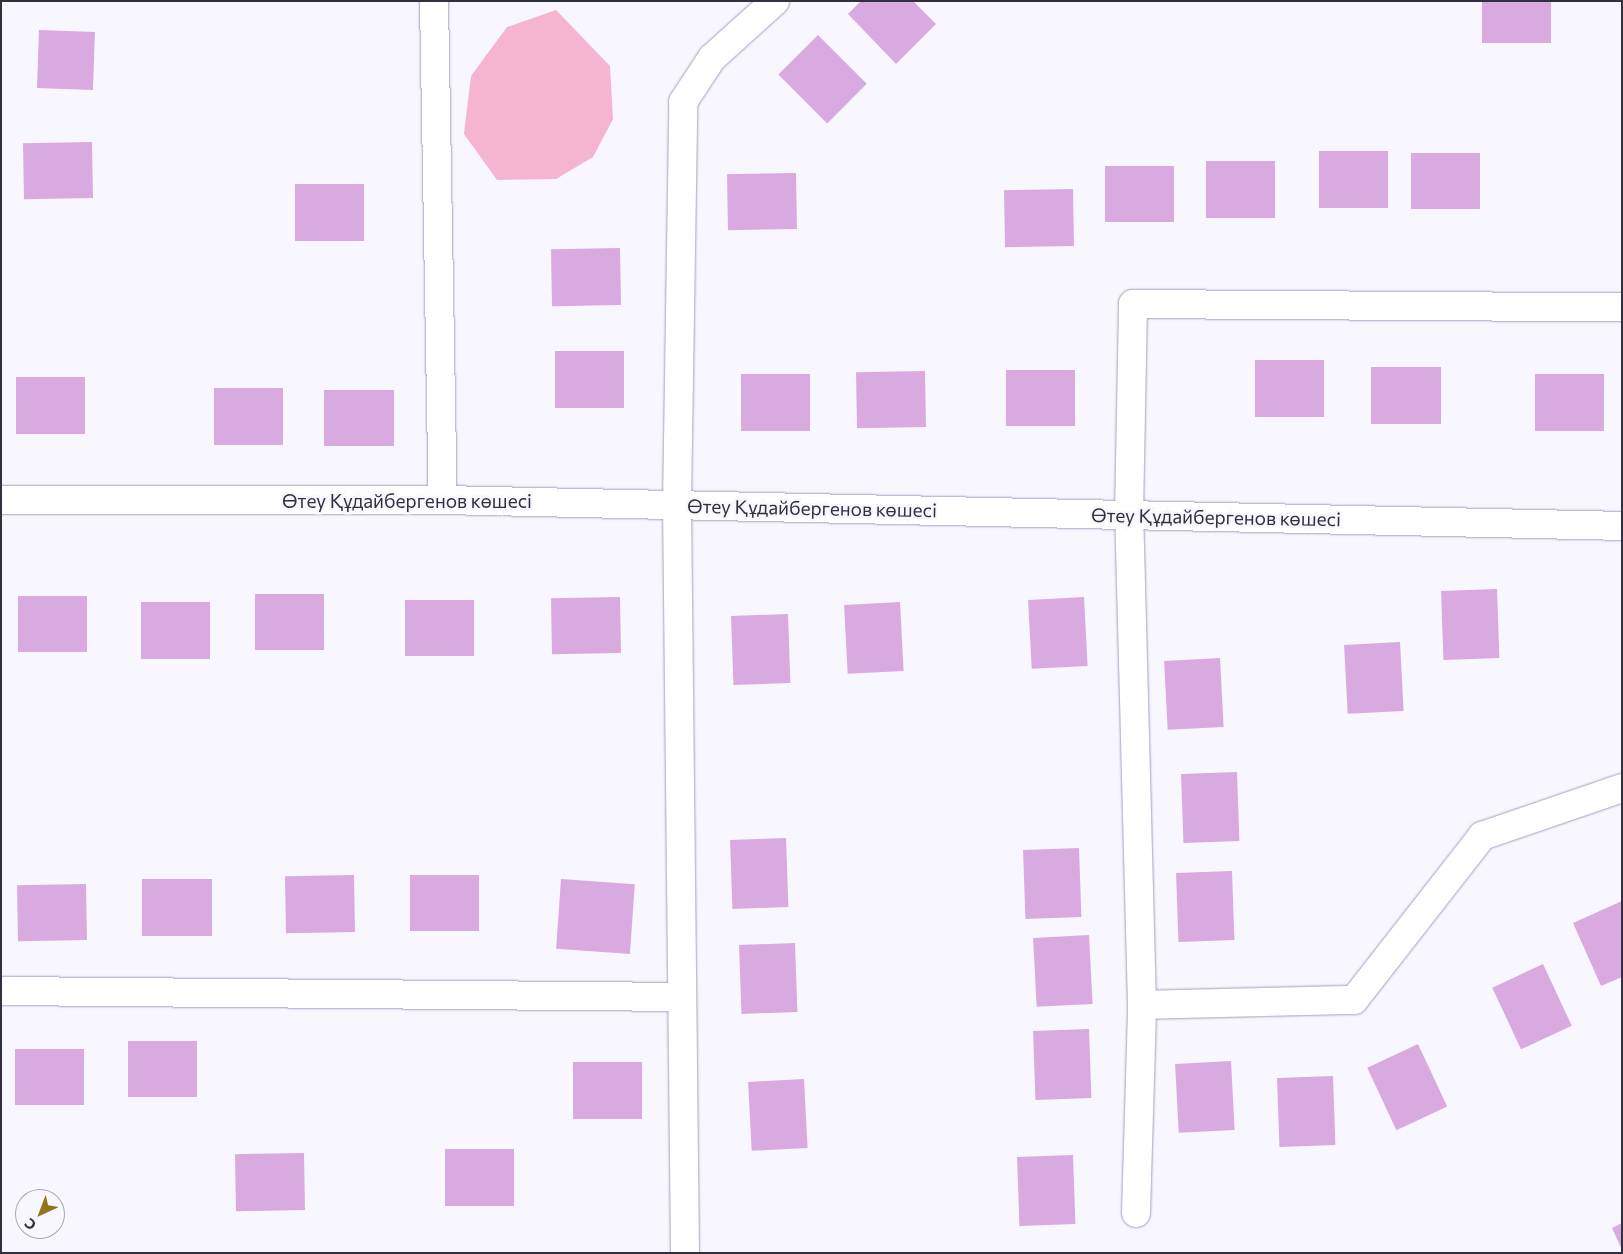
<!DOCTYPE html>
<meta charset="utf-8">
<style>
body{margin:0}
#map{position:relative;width:1623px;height:1254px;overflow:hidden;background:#f8f7ff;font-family:Commissioner,sans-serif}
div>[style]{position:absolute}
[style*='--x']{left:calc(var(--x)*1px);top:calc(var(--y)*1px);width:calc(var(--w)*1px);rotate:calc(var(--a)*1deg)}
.green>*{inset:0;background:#f5b4cf}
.building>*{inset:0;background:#d9aae0;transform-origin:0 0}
.roads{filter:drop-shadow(0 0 1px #a39fc1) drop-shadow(0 0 1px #a39fc1)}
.minor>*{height:28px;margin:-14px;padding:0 14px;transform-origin:14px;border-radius:14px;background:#fff}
span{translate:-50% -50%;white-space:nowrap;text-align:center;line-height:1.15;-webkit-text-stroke:5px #f8f7ff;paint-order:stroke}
.street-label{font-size:19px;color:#32303e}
.frame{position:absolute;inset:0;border:2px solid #32303e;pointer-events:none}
.north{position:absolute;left:15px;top:1189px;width:50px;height:50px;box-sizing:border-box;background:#f8f7ff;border:1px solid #a9a7b2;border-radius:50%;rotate:223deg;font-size:14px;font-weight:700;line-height:20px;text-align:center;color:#32303e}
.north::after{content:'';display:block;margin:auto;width:18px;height:22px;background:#94741b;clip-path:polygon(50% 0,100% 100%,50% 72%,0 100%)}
</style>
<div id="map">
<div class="green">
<i style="clip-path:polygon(556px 10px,610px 66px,613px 119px,593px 157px,556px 179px,497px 180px,464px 134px,471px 76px,507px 27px)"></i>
</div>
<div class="building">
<i style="clip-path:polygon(861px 1px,913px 1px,936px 24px,896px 64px,848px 14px)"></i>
<i style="left:1482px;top:1px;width:69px;height:42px"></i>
<i style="left:39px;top:30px;width:56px;height:58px;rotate:2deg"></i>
<i style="left:818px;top:35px;width:69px;height:56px;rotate:45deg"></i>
<i style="left:92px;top:142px;width:56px;height:69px;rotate:89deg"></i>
<i style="left:1319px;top:151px;width:69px;height:57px"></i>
<i style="left:1411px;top:153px;width:69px;height:56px"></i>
<i style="left:1206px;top:161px;width:69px;height:57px"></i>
<i style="left:1105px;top:166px;width:69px;height:56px"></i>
<i style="left:796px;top:173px;width:56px;height:69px;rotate:89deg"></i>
<i style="left:295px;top:184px;width:69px;height:57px"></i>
<i style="left:1073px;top:189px;width:57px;height:69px;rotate:89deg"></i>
<i style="left:620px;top:248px;width:57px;height:69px;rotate:89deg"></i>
<i style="left:555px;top:351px;width:69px;height:57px"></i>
<i style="left:1255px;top:360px;width:69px;height:57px"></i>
<i style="left:1441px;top:367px;width:57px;height:70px;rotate:90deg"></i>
<i style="left:1006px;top:370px;width:69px;height:56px"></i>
<i style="left:925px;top:371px;width:56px;height:69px;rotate:89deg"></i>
<i style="left:741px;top:374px;width:69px;height:57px"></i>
<i style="left:1535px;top:374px;width:69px;height:57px"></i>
<i style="left:85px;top:377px;width:57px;height:69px;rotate:90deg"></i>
<i style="left:214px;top:388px;width:69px;height:57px"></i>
<i style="left:394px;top:390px;width:56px;height:70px;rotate:90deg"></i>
<i style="left:1497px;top:589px;width:69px;height:56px;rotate:88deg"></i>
<i style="left:255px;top:594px;width:69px;height:56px"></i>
<i style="left:18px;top:596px;width:69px;height:56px"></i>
<i style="left:620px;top:597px;width:56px;height:69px;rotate:89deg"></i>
<i style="left:1084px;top:597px;width:69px;height:56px;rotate:87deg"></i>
<i style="left:405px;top:600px;width:69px;height:56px"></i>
<i style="left:210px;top:602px;width:57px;height:69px;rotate:90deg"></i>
<i style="left:900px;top:602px;width:69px;height:56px;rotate:87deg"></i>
<i style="left:788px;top:614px;width:69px;height:57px;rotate:88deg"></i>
<i style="left:1400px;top:642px;width:69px;height:56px;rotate:87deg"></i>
<i style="left:1220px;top:658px;width:69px;height:56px;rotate:87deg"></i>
<i style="left:1237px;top:772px;width:69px;height:56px;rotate:88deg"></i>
<i style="left:786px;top:838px;width:69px;height:56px;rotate:88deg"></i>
<i style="left:1079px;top:848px;width:69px;height:56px;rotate:88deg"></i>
<i style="left:1232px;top:871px;width:69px;height:56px;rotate:88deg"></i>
<i style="left:354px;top:875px;width:57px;height:69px;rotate:89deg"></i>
<i style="left:410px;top:875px;width:69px;height:56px"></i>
<i style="left:142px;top:879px;width:70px;height:57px"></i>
<i style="left:561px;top:879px;width:74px;height:70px;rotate:4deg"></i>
<i style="left:86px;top:884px;width:56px;height:69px;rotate:89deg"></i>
<i style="clip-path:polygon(1622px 901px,1622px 977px,1601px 986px,1573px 923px)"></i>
<i style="left:1089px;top:935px;width:69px;height:56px;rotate:87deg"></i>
<i style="left:795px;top:943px;width:69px;height:56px;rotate:88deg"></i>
<i style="left:1543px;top:964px;width:68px;height:56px;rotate:65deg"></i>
<i style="left:1089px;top:1029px;width:69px;height:56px;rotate:88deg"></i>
<i style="left:197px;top:1041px;width:56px;height:69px;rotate:90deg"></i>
<i style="left:1418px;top:1044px;width:69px;height:56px;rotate:65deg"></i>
<i style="left:15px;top:1049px;width:69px;height:56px"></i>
<i style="left:1231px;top:1061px;width:69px;height:56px;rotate:87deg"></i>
<i style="left:573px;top:1062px;width:69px;height:57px"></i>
<i style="left:1333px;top:1076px;width:69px;height:56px;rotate:88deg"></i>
<i style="left:804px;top:1079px;width:69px;height:56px;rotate:87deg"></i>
<i style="left:445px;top:1149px;width:69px;height:57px"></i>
<i style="left:304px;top:1153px;width:57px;height:69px;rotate:89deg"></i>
<i style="left:1073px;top:1155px;width:69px;height:56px;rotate:88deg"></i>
<i style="clip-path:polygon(1622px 1223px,1622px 1250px,1612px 1228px)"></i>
</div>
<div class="roads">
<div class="minor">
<i style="--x:434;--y:1;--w:499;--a:89"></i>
<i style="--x:1;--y:500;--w:442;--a:0"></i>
<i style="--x:443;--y:500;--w:1179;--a:1.26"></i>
<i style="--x:1;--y:991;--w:681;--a:0.5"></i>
<i style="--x:1142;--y:1005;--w:212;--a:-1.4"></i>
<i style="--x:1354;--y:1000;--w:208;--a:-52"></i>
<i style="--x:1482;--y:836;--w:148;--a:-18.9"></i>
<i style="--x:1136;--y:1213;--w:208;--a:-88.3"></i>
<i style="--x:1142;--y:1005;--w:490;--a:-91.5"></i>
<i style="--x:1129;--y:515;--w:211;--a:-88.9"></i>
<i style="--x:1133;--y:304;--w:489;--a:0.4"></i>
<i style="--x:685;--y:1253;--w:748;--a:-90.61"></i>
<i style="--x:677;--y:505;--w:403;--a:-89.1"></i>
<i style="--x:683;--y:102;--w:53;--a:-56.6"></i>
<i style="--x:712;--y:58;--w:85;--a:-42.1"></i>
</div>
</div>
<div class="street-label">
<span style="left:407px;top:501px">Өтеу Құдайбергенов көшесі</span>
<span style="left:812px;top:508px;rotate:1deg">Өтеу Құдайбергенов көшесі</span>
<span style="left:1216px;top:517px;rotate:1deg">Өтеу Құдайбергенов көшесі</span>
</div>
<div class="frame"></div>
<div class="north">С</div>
</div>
